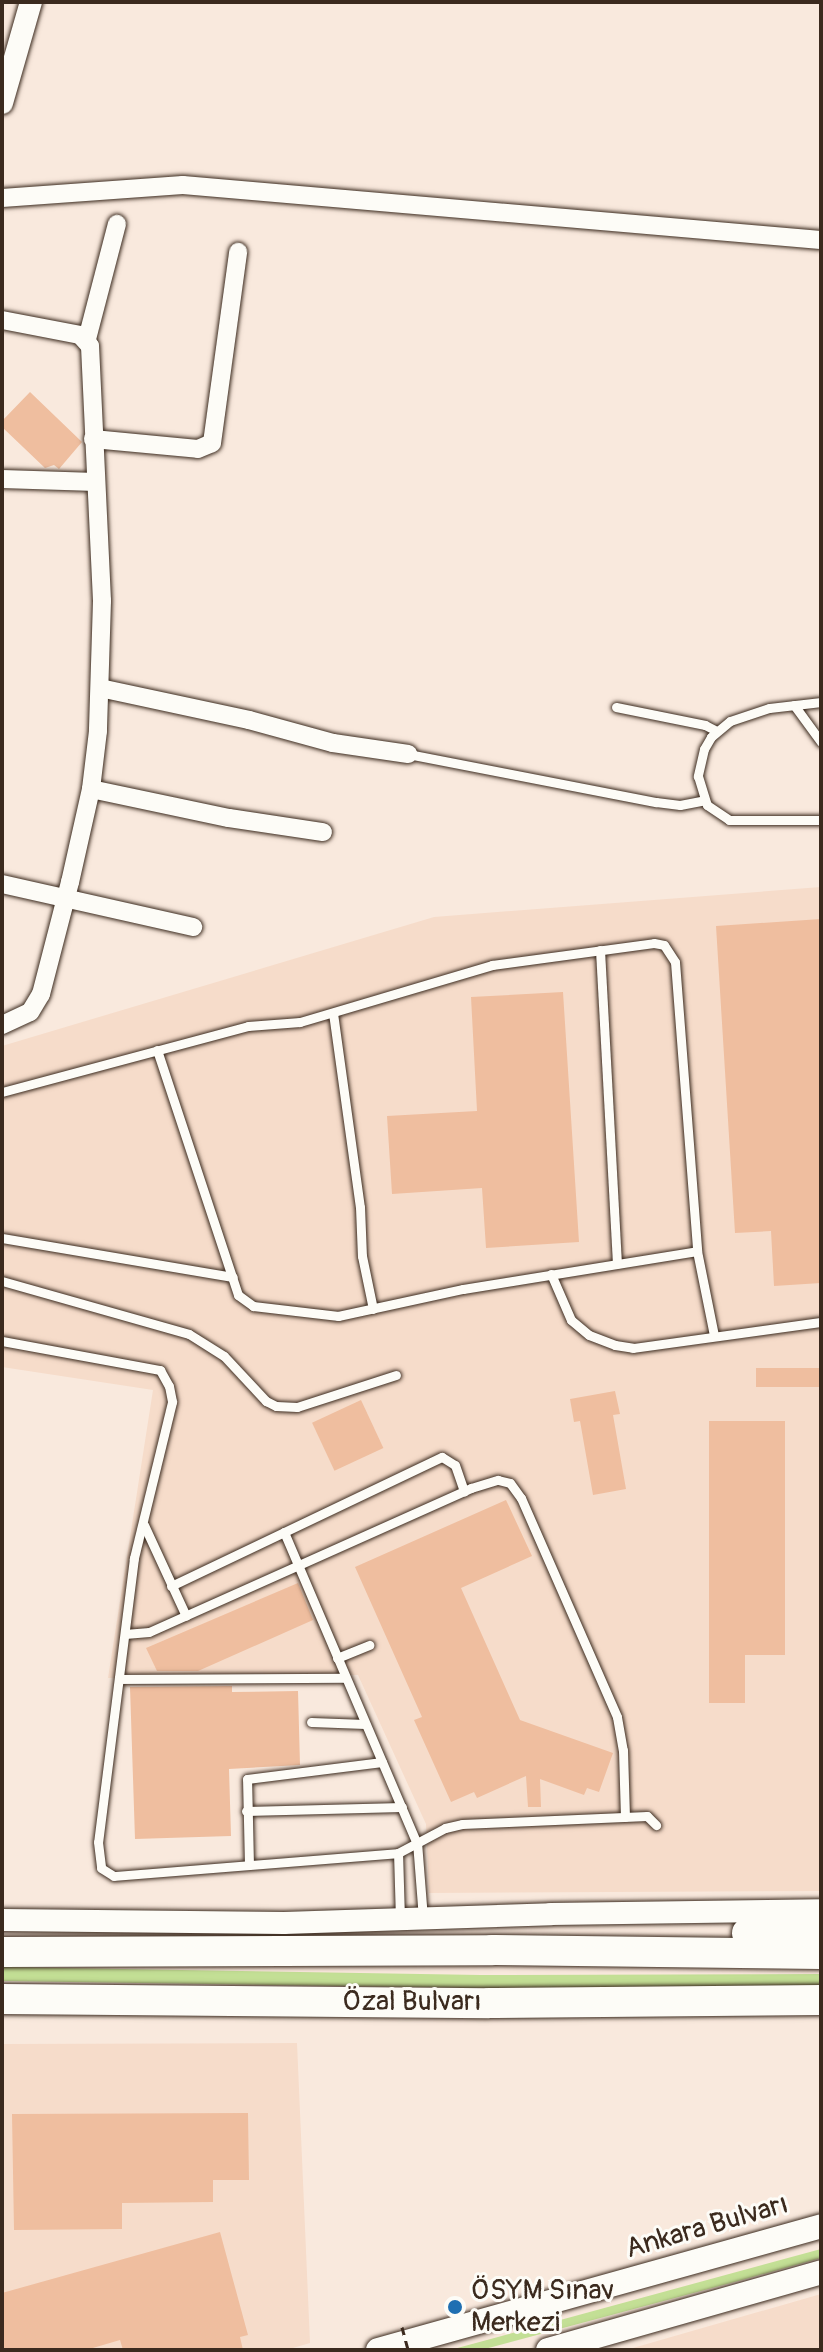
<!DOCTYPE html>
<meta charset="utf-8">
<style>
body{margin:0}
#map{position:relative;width:823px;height:2352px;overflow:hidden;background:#f9e9dd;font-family:Pangolin,sans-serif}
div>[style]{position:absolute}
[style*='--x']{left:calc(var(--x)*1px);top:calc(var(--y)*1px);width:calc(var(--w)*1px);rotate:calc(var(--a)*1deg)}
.built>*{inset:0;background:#f6dcca}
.green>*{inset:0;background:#c3df95}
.building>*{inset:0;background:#efbe9f;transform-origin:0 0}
.roads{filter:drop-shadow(0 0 2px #3b2a1e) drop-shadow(0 0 2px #3b2a1e)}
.service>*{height:9px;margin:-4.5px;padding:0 4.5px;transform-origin:4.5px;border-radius:4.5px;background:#fdfcf7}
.minor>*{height:18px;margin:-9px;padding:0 9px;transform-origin:9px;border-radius:9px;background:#fdfcf7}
.tertiary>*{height:22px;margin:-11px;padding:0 11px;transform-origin:11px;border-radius:11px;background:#fdfcf7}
.secondary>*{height:24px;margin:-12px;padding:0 12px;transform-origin:12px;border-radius:12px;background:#fdfcf7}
.trunk>*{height:30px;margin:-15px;padding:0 15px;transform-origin:15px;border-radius:15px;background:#fdfcf7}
.path-bridge>*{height:3px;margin-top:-1.5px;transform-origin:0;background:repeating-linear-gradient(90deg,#3b2a1e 0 8px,transparent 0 14px)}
.dots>*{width:22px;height:22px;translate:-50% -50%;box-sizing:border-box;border:4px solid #fdfcf7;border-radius:50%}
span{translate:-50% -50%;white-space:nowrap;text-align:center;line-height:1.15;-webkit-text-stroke:6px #fdfcf7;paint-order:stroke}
.street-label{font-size:28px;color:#3b2a1e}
.poi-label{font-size:28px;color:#3b2a1e}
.left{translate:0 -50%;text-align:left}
.frame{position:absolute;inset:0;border:4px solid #3b2a1e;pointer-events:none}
</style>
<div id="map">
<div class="built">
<i style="clip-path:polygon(821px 887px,821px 1891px,429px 1893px,426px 1824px,358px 1675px,108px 1678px,153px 1390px,2px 1367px,2px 1046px,434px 917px)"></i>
<i style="clip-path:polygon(297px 2043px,310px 2343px,286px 2350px,2px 2350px,2px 2044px)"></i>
<i style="clip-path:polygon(821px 2294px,821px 2350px,626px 2350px)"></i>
</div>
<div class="green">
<i style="clip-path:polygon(2px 1967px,481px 1975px,821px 1974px,821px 1988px,475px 1988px,2px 1981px)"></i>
<i style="clip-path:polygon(821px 2249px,821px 2258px,742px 2280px,481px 2350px,450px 2350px)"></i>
</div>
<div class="building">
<i style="clip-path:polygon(30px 392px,82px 442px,59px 469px,54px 465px,45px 468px,2px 427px,2px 421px)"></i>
<i style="clip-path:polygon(821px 919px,821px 1283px,774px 1286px,771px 1231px,735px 1233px,716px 926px)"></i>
<i style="clip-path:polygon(563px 992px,579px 1242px,486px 1248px,482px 1188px,392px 1194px,387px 1116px,477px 1111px,471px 997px)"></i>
<i style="left:821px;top:1368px;width:19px;height:65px;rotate:90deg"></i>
<i style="clip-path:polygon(615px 1391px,620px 1414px,613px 1415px,626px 1489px,593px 1495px,580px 1421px,574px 1422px,570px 1399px)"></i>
<i style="left:361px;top:1400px;width:53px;height:54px;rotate:65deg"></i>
<i style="clip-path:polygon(709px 1421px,785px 1421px,785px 1655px,745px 1655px,745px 1703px,709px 1703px)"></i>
<i style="clip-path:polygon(506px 1500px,532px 1556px,461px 1588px,520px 1720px,613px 1753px,599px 1792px,587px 1788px,584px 1795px,540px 1779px,541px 1807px,528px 1807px,526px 1776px,477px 1798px,474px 1792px,451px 1802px,414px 1720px,422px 1717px,355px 1567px)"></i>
<i style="clip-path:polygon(298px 1583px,313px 1620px,198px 1671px,157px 1671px,146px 1648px)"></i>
<i style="clip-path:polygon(232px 1686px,232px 1692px,298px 1691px,300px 1765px,229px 1769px,231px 1836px,135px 1839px,130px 1687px)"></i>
<i style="clip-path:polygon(248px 2113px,249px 2180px,213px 2180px,213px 2202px,122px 2203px,122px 2229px,14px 2230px,12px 2114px)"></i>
<i style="clip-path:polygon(220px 2232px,248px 2335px,240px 2337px,243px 2350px,123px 2350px,120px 2340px,86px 2350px,2px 2350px,2px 2293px)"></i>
</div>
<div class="roads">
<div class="service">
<i style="--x:821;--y:702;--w:52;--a:173.4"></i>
<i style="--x:769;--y:708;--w:41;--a:161.6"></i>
<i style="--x:730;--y:721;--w:25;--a:140"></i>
<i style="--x:711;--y:737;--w:14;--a:120"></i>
<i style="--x:704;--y:749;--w:28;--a:103"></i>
<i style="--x:698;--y:776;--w:30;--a:73"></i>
<i style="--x:707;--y:805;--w:27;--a:34"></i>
<i style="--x:729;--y:820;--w:92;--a:0"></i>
<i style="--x:794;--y:705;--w:46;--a:53.9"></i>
<i style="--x:616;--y:707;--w:91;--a:11.4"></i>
<i style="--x:705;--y:725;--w:13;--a:27"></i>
<i style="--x:408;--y:754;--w:253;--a:11"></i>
<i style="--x:656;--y:802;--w:24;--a:7"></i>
<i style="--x:680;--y:805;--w:25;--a:-11"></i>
<i style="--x:600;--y:950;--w:314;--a:86.9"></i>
<i style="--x:333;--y:1013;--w:196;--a:82.1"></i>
<i style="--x:360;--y:1207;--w:49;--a:87.7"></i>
<i style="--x:362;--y:1256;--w:54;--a:78.3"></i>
<i style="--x:157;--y:1050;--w:258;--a:71.7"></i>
<i style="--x:238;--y:1295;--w:19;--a:36"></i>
<i style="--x:253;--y:1306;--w:86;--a:6.7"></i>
<i style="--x:338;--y:1316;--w:128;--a:-12.2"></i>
<i style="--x:463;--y:1289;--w:237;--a:-9.2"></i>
<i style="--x:2;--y:1092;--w:255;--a:-15"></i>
<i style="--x:248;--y:1026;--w:52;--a:-4.4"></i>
<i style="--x:300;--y:1022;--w:200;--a:-16.5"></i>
<i style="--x:492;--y:965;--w:163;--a:-7.7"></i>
<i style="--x:654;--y:943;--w:10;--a:11"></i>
<i style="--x:664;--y:945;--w:20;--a:57"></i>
<i style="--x:675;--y:962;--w:290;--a:85.6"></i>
<i style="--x:697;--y:1251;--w:86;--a:78.6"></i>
<i style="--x:2;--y:1238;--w:234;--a:9.6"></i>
<i style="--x:551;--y:1274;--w:50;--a:66.5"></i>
<i style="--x:571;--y:1320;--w:23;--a:40"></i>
<i style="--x:589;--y:1335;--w:28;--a:21"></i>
<i style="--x:615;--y:1345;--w:18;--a:9"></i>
<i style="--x:633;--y:1348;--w:190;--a:-7.9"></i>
<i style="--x:2;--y:1281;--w:194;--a:15.8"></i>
<i style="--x:189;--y:1334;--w:41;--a:32.2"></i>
<i style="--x:224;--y:1356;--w:62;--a:47"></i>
<i style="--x:266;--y:1401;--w:11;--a:27"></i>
<i style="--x:276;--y:1406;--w:21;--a:3"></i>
<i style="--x:297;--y:1407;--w:104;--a:-17.9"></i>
<i style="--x:2;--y:1341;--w:161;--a:10.4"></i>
<i style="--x:160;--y:1370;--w:18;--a:61"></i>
<i style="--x:169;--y:1386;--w:16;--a:79"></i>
<i style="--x:172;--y:1402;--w:161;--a:103.7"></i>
<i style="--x:134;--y:1558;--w:286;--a:97.2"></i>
<i style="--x:98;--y:1842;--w:26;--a:83"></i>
<i style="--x:101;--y:1868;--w:15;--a:32"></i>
<i style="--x:114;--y:1876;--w:285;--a:-4.6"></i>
<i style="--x:144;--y:1525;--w:100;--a:65.2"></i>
<i style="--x:284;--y:1532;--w:337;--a:66.9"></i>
<i style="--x:171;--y:1586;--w:300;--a:-25.5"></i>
<i style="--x:442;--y:1457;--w:15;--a:32"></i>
<i style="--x:455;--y:1465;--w:28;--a:71"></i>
<i style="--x:125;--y:1634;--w:24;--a:-5"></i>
<i style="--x:149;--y:1632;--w:353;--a:-24.1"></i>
<i style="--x:471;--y:1488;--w:28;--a:-17"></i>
<i style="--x:498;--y:1480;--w:12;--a:14"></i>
<i style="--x:510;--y:1483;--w:19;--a:54"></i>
<i style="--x:521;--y:1498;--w:239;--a:66.3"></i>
<i style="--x:617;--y:1717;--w:34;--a:80"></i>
<i style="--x:623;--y:1750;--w:67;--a:88.3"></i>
<i style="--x:337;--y:1658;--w:35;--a:-22"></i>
<i style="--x:119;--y:1679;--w:226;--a:-0.3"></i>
<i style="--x:311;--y:1722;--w:54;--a:2.1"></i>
<i style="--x:246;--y:1811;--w:156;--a:-1.5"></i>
<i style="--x:417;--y:1842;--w:76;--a:85.5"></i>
<i style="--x:249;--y:1865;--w:86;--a:-91.3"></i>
<i style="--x:247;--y:1779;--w:136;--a:-7.2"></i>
<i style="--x:400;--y:1919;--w:66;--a:-91.7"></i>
<i style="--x:398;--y:1853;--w:53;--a:-28"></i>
<i style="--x:445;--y:1828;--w:17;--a:-13"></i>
<i style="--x:462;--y:1824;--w:185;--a:-2.5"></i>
<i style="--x:647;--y:1816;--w:13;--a:45"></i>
</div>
<div class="minor">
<i style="--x:2;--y:198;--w:181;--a:-4.1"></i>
<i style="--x:183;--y:185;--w:640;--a:4.93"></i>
<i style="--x:2;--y:320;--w:79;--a:10.9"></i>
<i style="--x:80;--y:335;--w:15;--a:48"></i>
<i style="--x:90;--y:346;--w:255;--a:87.3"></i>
<i style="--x:102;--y:601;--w:130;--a:91.8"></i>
<i style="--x:98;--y:731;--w:58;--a:96.9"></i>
<i style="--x:91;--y:789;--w:95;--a:102.7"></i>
<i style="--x:70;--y:882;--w:116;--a:104.5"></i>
<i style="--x:41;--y:994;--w:21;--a:121"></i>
<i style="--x:30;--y:1012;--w:31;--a:155"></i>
<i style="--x:87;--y:339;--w:119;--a:-75.4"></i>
<i style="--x:93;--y:439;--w:105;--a:5.4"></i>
<i style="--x:198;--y:449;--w:15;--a:-23"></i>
<i style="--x:212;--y:443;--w:193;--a:-82.2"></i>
<i style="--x:2;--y:479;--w:94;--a:1.8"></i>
<i style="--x:100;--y:688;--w:152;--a:12.1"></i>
<i style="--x:249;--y:720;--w:87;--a:15.3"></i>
<i style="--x:333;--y:743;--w:76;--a:8.3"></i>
<i style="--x:91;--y:789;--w:141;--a:11.9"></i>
<i style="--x:229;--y:818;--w:95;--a:8.5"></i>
<i style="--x:2;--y:884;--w:196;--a:12.7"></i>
</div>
<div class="tertiary">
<i style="--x:2;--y:103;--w:105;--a:-74"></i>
<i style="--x:2;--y:1920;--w:282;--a:0.6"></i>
<i style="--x:284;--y:1923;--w:267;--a:-1.9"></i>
<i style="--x:551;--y:1914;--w:270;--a:-0.8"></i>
</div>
<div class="secondary">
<i style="--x:378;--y:2350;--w:460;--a:-15.6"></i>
<i style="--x:548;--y:2350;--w:284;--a:-15.9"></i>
</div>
<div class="trunk">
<i style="--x:747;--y:1933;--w:74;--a:-0.8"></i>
<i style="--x:2;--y:1952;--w:490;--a:-0.2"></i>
<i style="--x:492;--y:1950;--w:329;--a:0.7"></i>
<i style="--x:2;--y:1999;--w:487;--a:0.5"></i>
<i style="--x:489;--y:2003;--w:332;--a:-0.5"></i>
</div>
</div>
<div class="path-bridge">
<i style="--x:402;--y:2327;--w:24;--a:75"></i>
</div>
<div class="dots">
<i style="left:455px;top:2307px;background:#1f6fb2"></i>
</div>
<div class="street-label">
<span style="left:412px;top:2002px">Özal Bulvarı</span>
<span style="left:707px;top:2227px;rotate:-16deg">Ankara Bulvarı</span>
</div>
<div class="poi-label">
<span class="left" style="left:471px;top:2307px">ÖSYM Sınav<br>Merkezi</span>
</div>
<div class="frame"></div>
</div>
